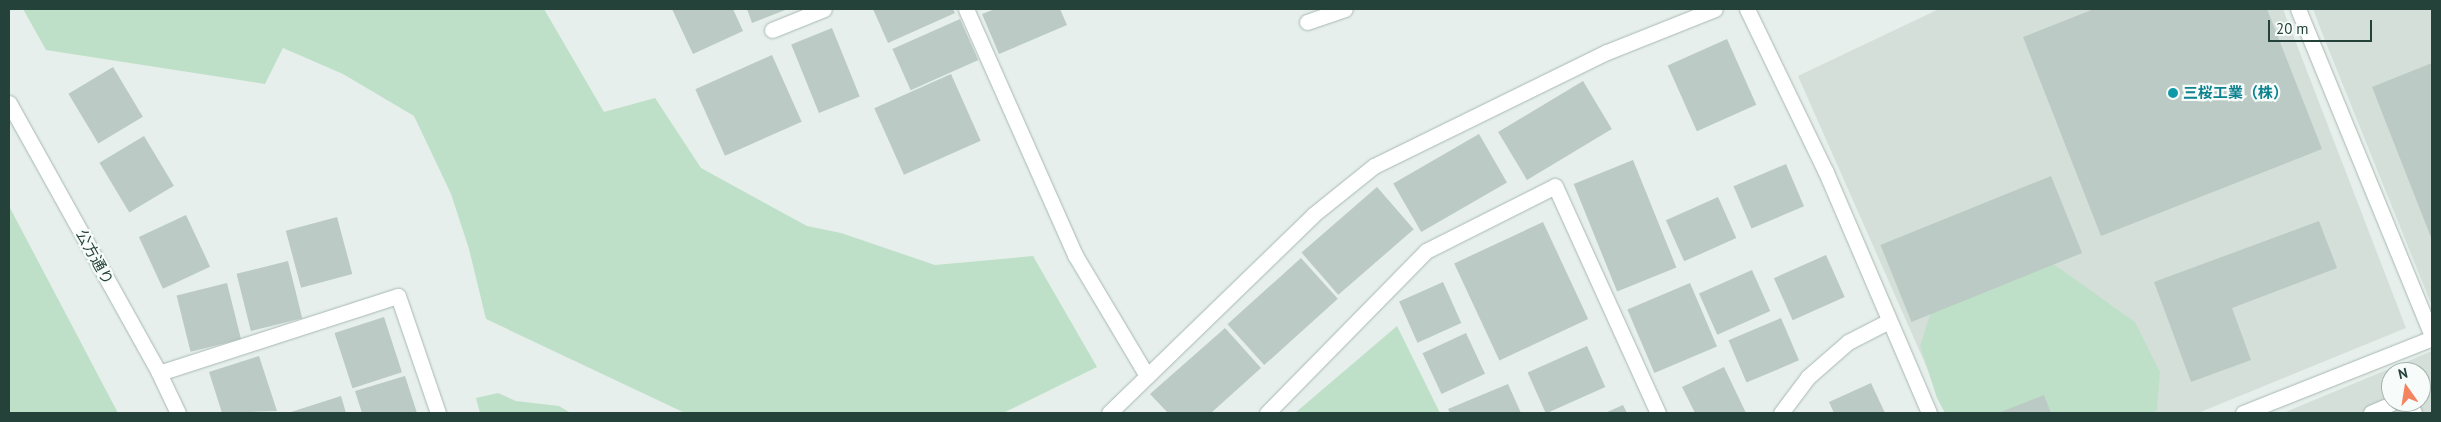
<!DOCTYPE html>
<meta charset="utf-8">
<style>
body{margin:0}
#map{position:relative;width:2441px;height:422px;overflow:hidden;background:#e6efeb;font-family:"PT Sans","Noto Sans JP",sans-serif}
div>[style]{position:absolute}
[style*='--x']{left:calc(var(--x)*1px);top:calc(var(--y)*1px);width:calc(var(--w)*1px);rotate:calc(var(--a)*1deg)}
.built>*{inset:0;background:#d4dfda}
.green>*{inset:0;background:#bfe0c8}
.building>*{inset:0;background:#bbcac4;transform-origin:0 0}
.roads{filter:drop-shadow(0 0 1px #a8b8b2) drop-shadow(0 0 1px #a8b8b2)}
.service>*{height:14px;margin:-7px;padding:0 7px;transform-origin:7px;border-radius:7px;background:#fff}
.minor>*{height:15px;margin:-7.5px;padding:0 7.5px;transform-origin:7.5px;border-radius:7.5px;background:#fff}
.tertiary>*{height:15px;margin:-7.5px;padding:0 7.5px;transform-origin:7.5px;border-radius:7.5px;background:#fff}
.dots>*{width:14px;height:14px;translate:-50% -50%;box-sizing:border-box;border:2px solid #f7fbf9;border-radius:50%}
span{translate:-50% -50%;white-space:nowrap;text-align:center;line-height:1.15;-webkit-text-stroke:4.5px #f7fbf9;paint-order:stroke}
.culture-label{font-size:15px;color:#0d838f;font-weight:700}
.left{translate:0 -50%;text-align:left}
.street-label{font-size:15px;color:#24423a}
.frame{position:absolute;inset:0;border:10px solid #24423a;pointer-events:none}
.north{position:absolute;left:2381px;top:362px;width:50px;height:50px;box-sizing:border-box;background:#f7fbf9;border:1px solid #a3b1ad;border-radius:50%;rotate:347deg;font-size:14px;font-weight:700;line-height:20px;text-align:center;color:#24423a}
.north::after{content:'';display:block;margin:auto;width:18px;height:22px;background:#f4845f;clip-path:polygon(50% 0,100% 100%,50% 72%,0 100%)}
.scale{position:absolute;left:2268px;top:20px;width:104px;height:22px;box-sizing:border-box;border:2px solid #24423a;border-top:0;padding-left:6px;font-size:15px;line-height:18px;white-space:nowrap;color:#24423a;-webkit-text-stroke:4px #f7fbf9;paint-order:stroke}
</style>
<div id="map">
<div class="built">
<i style="clip-path:polygon(1939px 9px,2283px 9px,2406px 328px,2198px 413px,1947px 413px,1798px 76px)"></i>
<i style="clip-path:polygon(2313px 9px,2432px 9px,2432px 306px,2326px 43px)"></i>
<i style="clip-path:polygon(evenodd,2432px 351px,2432px 413px,2283px 413px,2432px 351px,2391px 372px,2421px 372px,2421px 402px,2391px 402px,2391px 372px)"></i>
</div>
<div class="green">
<i style="clip-path:polygon(23px 9px,544px 9px,604px 112px,655px 98px,701px 168px,807px 226px,841px 233px,935px 265px,1033px 256px,1097px 367px,1003px 413px,685px 413px,486px 319px,469px 249px,451px 194px,414px 116px,343px 74px,283px 48px,265px 84px,46px 50px)"></i>
<i style="clip-path:polygon(9px 206px,118px 413px,9px 413px)"></i>
<i style="clip-path:polygon(2031px 248px,2135px 322px,2160px 372px,2157px 410px,2153px 413px,1945px 413px,1937px 398px,1920px 346px,1940px 284px)"></i>
<i style="clip-path:polygon(1397px 326px,1440px 413px,1295px 413px)"></i>
<i style="clip-path:polygon(498px 393px,516px 401px,559px 406px,571px 413px,480px 413px,476px 398px)"></i>
</div>
<div class="building">
<i style="clip-path:polygon(672px 9px,733px 9px,743px 31px,693px 54px)"></i>
<i style="clip-path:polygon(747px 9px,788px 9px,752px 23px)"></i>
<i style="clip-path:polygon(873px 9px,953px 9px,955px 13px,888px 43px)"></i>
<i style="clip-path:polygon(995px 9px,1060px 9px,1067px 25px,999px 54px,982px 14px)"></i>
<i style="clip-path:polygon(2094px 9px,2267px 9px,2322px 149px,2101px 236px,2023px 37px)"></i>
<i style="left:960px;top:19px;width:45px;height:74px;rotate:66deg"></i>
<i style="left:832px;top:28px;width:74px;height:44px;rotate:68deg"></i>
<i style="left:1727px;top:39px;width:72px;height:65px;rotate:66deg"></i>
<i style="left:772px;top:55px;width:73px;height:84px;rotate:66deg"></i>
<i style="clip-path:polygon(2432px 63px,2432px 240px,2372px 87px)"></i>
<i style="left:113px;top:67px;width:58px;height:52px;rotate:59deg"></i>
<i style="left:951px;top:74px;width:73px;height:84px;rotate:66deg"></i>
<i style="left:1583px;top:81px;width:56px;height:99px;rotate:59deg"></i>
<i style="left:1479px;top:134px;width:56px;height:99px;rotate:60deg"></i>
<i style="left:144px;top:136px;width:58px;height:52px;rotate:59deg"></i>
<i style="left:1633px;top:160px;width:116px;height:64px;rotate:68deg"></i>
<i style="left:1786px;top:164px;width:46px;height:57px;rotate:67deg"></i>
<i style="left:2051px;top:176px;width:83px;height:184px;rotate:68deg"></i>
<i style="left:1377px;top:187px;width:56px;height:100px;rotate:49deg"></i>
<i style="left:1718px;top:197px;width:45px;height:57px;rotate:66deg"></i>
<i style="left:186px;top:215px;width:57px;height:52px;rotate:65deg"></i>
<i style="left:337px;top:217px;width:59px;height:53px;rotate:75deg"></i>
<i style="clip-path:polygon(2319px 221px,2337px 268px,2232px 308px,2251px 360px,2191px 382px,2154px 282px)"></i>
<i style="left:1543px;top:222px;width:107px;height:98px;rotate:65deg"></i>
<i style="left:1826px;top:255px;width:46px;height:57px;rotate:66deg"></i>
<i style="left:1301px;top:258px;width:55px;height:99px;rotate:48deg"></i>
<i style="left:288px;top:261px;width:59px;height:53px;rotate:76deg"></i>
<i style="left:1752px;top:270px;width:45px;height:58px;rotate:66deg"></i>
<i style="left:1443px;top:282px;width:45px;height:48px;rotate:66deg"></i>
<i style="left:227px;top:283px;width:58px;height:52px;rotate:76deg"></i>
<i style="left:1690px;top:283px;width:69px;height:68px;rotate:67deg"></i>
<i style="left:384px;top:317px;width:58px;height:52px;rotate:72deg"></i>
<i style="left:1781px;top:318px;width:46px;height:57px;rotate:67deg"></i>
<i style="clip-path:polygon(1225px 328px,1261px 368px,1211px 413px,1168px 413px,1150px 394px)"></i>
<i style="left:1466px;top:333px;width:45px;height:48px;rotate:65deg"></i>
<i style="left:1587px;top:346px;width:45px;height:65px;rotate:66deg"></i>
<i style="clip-path:polygon(259px 356px,277px 411px,222px 413px,209px 372px)"></i>
<i style="clip-path:polygon(1724px 367px,1746px 413px,1695px 413px,1682px 387px)"></i>
<i style="clip-path:polygon(405px 376px,417px 413px,362px 413px,355px 391px)"></i>
<i style="clip-path:polygon(1871px 383px,1885px 413px,1834px 413px,1829px 402px)"></i>
<i style="clip-path:polygon(1508px 384px,1521px 413px,1450px 413px,1448px 409px)"></i>
<i style="clip-path:polygon(2044px 395px,2051px 413px,1998px 413px)"></i>
<i style="clip-path:polygon(341px 396px,346px 413px,291px 413px,291px 412px)"></i>
<i style="clip-path:polygon(1623px 405px,1627px 413px,1605px 413px)"></i>
</div>
<div class="roads">
<div class="service">
<i style="--x:2410;--y:402;--w:12;--a:66"></i>
<i style="--x:2371;--y:413;--w:28;--a:-23"></i>
</div>
<div class="minor">
<i style="--x:966;--y:9;--w:269;--a:66.1"></i>
<i style="--x:1075;--y:255;--w:141;--a:59.2"></i>
<i style="--x:1747;--y:9;--w:179;--a:64.2"></i>
<i style="--x:1825;--y:170;--w:264;--a:66.8"></i>
<i style="--x:2298;--y:9;--w:352;--a:67.7"></i>
<i style="--x:1307;--y:22;--w:40;--a:-18.9"></i>
<i style="--x:772;--y:30;--w:56;--a:-22"></i>
<i style="--x:159;--y:373;--w:251;--a:-17.9"></i>
<i style="--x:398;--y:296;--w:124;--a:71.1"></i>
<i style="--x:1109;--y:413;--w:284;--a:-44.1"></i>
<i style="--x:1313;--y:215;--w:78;--a:-38.8"></i>
<i style="--x:1374;--y:166;--w:259;--a:-26.1"></i>
<i style="--x:1607;--y:52;--w:116;--a:-21.7"></i>
<i style="--x:1267;--y:413;--w:227;--a:-45.5"></i>
<i style="--x:1426;--y:251;--w:144;--a:-26.7"></i>
<i style="--x:1555;--y:186;--w:249;--a:65.6"></i>
<i style="--x:1781;--y:413;--w:45;--a:-53.1"></i>
<i style="--x:1808;--y:377;--w:53;--a:-41.2"></i>
<i style="--x:1848;--y:342;--w:46;--a:-27.1"></i>
<i style="--x:2243;--y:413;--w:203;--a:-21.6"></i>
</div>
<div class="tertiary">
<i style="--x:9;--y:103;--w:309;--a:60.9"></i>
<i style="--x:159;--y:373;--w:44;--a:64.6"></i>
</div>
</div>
<div class="dots">
<i style="left:2173px;top:93px;background:#0f9aa8"></i>
</div>
<div class="culture-label">
<span class="left" style="left:2183px;top:93px">三桜工業（株）</span>
</div>
<div class="street-label">
<span style="left:95px;top:257px;rotate:61deg">公方通り</span>
</div>
<div class="frame"></div>
<div class="north">N</div>
<div class="scale">20 m</div>
</div>
